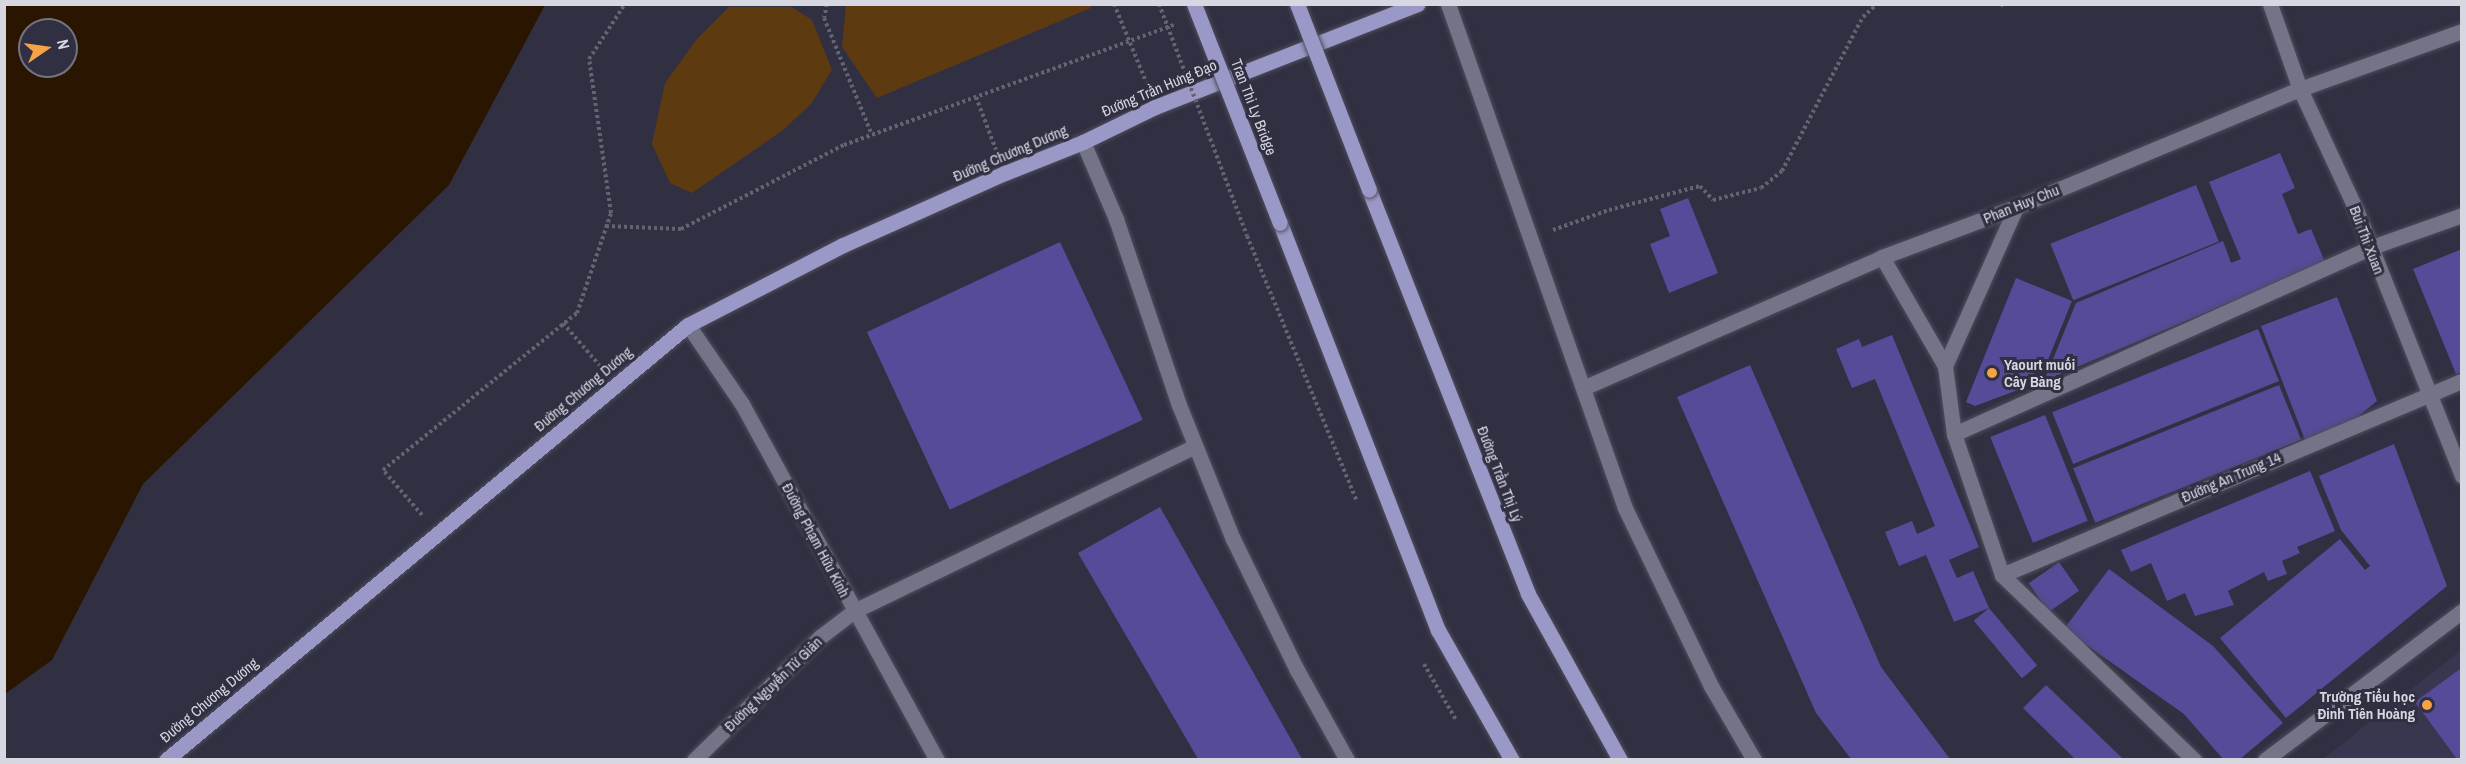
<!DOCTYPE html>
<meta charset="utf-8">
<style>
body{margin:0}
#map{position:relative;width:2466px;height:764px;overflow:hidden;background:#313042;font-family:"Archivo Narrow",sans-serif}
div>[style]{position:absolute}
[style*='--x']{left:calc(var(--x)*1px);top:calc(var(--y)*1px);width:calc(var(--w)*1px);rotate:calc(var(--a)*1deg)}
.built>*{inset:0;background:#393750}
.green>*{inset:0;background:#5e3a11}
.water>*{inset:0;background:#291500}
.building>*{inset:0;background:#554b98;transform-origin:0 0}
.path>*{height:4px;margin-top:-2px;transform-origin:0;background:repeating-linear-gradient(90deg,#646373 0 3px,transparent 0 6px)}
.roads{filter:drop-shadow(0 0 2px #4e4d5c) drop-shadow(0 0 2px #4e4d5c)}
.minor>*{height:15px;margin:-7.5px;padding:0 7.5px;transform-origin:7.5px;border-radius:7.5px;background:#747489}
.major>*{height:15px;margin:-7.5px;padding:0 7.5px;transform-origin:7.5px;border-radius:7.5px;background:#9a98c7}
.path-bridge>*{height:4px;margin-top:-2px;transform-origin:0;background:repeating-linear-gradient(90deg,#646373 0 3px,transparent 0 6px)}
.bridges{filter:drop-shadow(0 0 2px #4e4d5c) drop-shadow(0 0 2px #4e4d5c)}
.major-bridge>*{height:15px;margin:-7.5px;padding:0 7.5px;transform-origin:7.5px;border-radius:7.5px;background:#9a98c7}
.dots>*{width:16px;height:16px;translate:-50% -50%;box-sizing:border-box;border:3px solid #313042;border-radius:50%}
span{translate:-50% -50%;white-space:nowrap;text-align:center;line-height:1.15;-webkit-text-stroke:6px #313042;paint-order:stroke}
.street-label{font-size:15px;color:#d7d7e2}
.poi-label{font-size:15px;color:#d7d7e2;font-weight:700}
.left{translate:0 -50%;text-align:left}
.right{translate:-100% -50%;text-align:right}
.frame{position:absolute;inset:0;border:6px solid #d7d7e2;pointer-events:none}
.north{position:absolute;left:18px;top:18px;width:60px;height:60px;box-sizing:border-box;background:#313042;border:2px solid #737382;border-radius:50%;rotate:77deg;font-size:16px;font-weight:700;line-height:24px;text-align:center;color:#d7d7e2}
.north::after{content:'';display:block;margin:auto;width:21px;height:27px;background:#f6a246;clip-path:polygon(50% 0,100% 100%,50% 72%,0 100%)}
</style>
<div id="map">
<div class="built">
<i style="clip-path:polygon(2461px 650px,2461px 759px,2323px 759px)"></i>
</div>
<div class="green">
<i style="clip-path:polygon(1090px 4px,1091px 8px,877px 98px,842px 47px,846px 5px)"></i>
<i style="clip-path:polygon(729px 7px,792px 7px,812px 20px,832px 70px,811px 104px,783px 130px,692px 193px,670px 183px,652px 144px,665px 83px,697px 39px)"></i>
</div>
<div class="water">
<i style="clip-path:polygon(evenodd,5px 4px,545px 5px,449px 185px,143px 484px,52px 660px,5px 694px,5px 4px,30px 30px,66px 30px,66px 66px,30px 66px,30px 30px)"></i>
</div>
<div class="building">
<i style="clip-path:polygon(2280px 153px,2295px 188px,2282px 194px,2298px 234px,2311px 229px,2325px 262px,2044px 381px,2076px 303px,2223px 241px,2231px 263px,2241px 259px,2209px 182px)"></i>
<i style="left:2196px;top:185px;width:61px;height:157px;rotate:68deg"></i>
<i style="clip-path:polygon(1688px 198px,1718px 273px,1669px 293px,1650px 244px,1670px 236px,1660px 209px)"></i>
<i style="left:1060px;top:242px;width:196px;height:213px;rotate:65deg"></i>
<i style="clip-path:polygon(2462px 249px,2462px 372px,2456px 374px,2413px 269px)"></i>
<i style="clip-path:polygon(2016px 278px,2072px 301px,2039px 382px,1975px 406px,1966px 402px)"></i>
<i style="clip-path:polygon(2337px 297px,2377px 401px,2351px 422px,2305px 440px,2261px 326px)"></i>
<i style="left:2258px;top:329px;width:56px;height:222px;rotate:68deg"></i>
<i style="clip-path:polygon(1892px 335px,1979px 547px,1949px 560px,1957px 578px,1973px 571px,1989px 608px,1954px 622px,1926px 555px,1899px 566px,1885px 532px,1912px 521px,1917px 534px,1935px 526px,1875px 379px,1852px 388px,1836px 349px,1859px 339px,1862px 347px)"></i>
<i style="clip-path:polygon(1750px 365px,1881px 667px,1950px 759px,1851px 759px,1816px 713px,1677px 397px)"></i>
<i style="left:2279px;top:385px;width:59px;height:222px;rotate:68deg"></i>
<i style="left:2045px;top:415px;width:114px;height:59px;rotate:68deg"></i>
<i style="clip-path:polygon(2394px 444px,2447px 586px,2286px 718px,2220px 638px,2340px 539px,2365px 570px,2370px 566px,2341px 530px,2319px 476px)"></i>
<i style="clip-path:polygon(2310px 471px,2335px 531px,2297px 547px,2300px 553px,2282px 561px,2287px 574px,2268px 581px,2264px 572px,2228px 591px,2234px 605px,2195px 616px,2185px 593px,2167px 601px,2151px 563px,2131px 572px,2121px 550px)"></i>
<i style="clip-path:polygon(1160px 507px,1302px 759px,1198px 759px,1078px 553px)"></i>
<i style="left:2059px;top:562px;width:35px;height:37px;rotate:55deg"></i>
<i style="clip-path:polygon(2109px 569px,2213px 646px,2283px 723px,2240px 759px,2223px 759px,2184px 714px,2064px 629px)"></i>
<i style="left:1989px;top:608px;width:75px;height:20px;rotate:50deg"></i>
<i style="clip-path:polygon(2460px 669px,2462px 759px,2457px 759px,2415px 702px)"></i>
<i style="clip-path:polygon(2046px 685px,2090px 727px,2123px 759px,2075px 759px,2023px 708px)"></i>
</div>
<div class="path">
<i style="--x:827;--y:4;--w:14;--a:102"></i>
<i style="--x:824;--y:18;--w:126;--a:67.7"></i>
<i style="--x:1114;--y:4;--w:87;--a:67.6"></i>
<i style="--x:2001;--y:4;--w:4;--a:34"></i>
<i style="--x:976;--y:97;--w:57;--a:69.3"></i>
<i style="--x:606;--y:226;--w:75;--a:2.3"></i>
<i style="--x:681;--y:229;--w:183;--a:-27.3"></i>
<i style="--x:844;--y:145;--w:351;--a:-20"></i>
<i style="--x:1553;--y:230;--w:59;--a:-19.7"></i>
<i style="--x:1609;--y:210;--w:94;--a:-14.8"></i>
<i style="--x:1700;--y:186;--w:19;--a:47"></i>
<i style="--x:1713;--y:200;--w:49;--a:-14"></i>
<i style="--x:1761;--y:188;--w:27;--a:-39"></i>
<i style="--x:1782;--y:171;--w:174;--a:-62.3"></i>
<i style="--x:1863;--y:17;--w:19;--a:-43"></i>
<i style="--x:1247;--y:236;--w:288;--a:67.5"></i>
<i style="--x:563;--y:323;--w:57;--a:49.3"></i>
<i style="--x:422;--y:515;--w:60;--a:-130.9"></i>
<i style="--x:383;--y:470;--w:250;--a:-39"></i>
<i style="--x:577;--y:313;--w:106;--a:-71.2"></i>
<i style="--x:611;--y:213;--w:156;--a:-98.1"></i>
<i style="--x:589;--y:59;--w:66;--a:-56.8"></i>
<i style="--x:1424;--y:664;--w:64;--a:60.3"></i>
</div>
<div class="roads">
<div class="minor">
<i style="--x:1448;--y:4;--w:534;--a:70.65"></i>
<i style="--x:1625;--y:508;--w:198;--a:64.2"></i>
<i style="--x:1711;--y:686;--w:86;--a:59.8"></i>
<i style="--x:2270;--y:4;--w:90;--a:70.6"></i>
<i style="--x:2300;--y:89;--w:136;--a:65.1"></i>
<i style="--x:2357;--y:212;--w:284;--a:68.3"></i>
<i style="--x:1083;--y:142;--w:84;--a:66.8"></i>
<i style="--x:1116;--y:219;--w:196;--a:71.3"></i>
<i style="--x:1179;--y:405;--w:144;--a:68.1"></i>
<i style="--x:1233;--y:539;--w:146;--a:64"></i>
<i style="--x:1297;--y:670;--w:103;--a:60.9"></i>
<i style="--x:1882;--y:257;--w:126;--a:60"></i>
<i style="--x:1945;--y:366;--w:69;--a:82.5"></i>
<i style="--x:1954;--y:434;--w:149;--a:71.2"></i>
<i style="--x:2002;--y:575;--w:267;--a:43.9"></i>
<i style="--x:688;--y:325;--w:96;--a:55.6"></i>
<i style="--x:742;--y:404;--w:406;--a:61.3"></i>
<i style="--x:1945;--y:366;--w:174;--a:-65.9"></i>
<i style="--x:1585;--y:387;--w:324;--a:-23.6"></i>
<i style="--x:1882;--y:257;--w:143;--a:-20.5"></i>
<i style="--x:2016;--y:207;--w:308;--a:-22.6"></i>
<i style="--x:2300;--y:89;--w:172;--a:-19.7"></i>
<i style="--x:1954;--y:434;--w:455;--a:-24.1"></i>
<i style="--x:2369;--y:248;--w:99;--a:-19.5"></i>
<i style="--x:2002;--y:575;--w:499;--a:-22.9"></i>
<i style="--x:694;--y:760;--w:176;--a:-44.3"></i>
<i style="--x:820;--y:637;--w:43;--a:-37.4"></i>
<i style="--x:854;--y:611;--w:379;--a:-25.8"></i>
<i style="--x:2265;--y:760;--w:247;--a:-37.1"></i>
</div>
<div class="major">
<i style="--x:1369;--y:190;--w:434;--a:68.5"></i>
<i style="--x:1528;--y:594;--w:190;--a:61"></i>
<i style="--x:1280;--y:223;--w:437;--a:68.8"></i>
<i style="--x:1438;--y:630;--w:150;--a:60.4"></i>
<i style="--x:166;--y:760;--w:679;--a:-39.81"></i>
<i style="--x:688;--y:325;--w:174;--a:-27.3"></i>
<i style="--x:843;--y:245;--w:177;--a:-24"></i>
<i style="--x:1005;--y:173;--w:84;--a:-21.7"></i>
<i style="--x:1083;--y:142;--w:80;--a:-25.9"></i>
<i style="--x:1155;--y:107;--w:282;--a:-21.4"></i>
</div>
</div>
<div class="path-bridge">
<i style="--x:1159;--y:4;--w:248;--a:69.2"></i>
</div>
<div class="bridges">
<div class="major-bridge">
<i style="--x:1194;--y:4;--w:235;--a:68.6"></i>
<i style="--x:1297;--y:4;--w:199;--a:68.8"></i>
</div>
</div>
<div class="dots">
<i style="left:1992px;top:373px;background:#f6a246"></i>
<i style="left:2427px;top:705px;background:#f6a246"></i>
</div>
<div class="street-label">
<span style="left:1159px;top:88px;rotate:-23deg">Đường Trần Hưng Đạo</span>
<span style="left:1254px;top:107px;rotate:69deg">Tran Thi Ly Bridge</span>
<span style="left:1010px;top:153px;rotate:-23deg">Đường Chương Dương</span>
<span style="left:2021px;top:204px;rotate:-22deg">Phan Huy Chu</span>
<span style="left:2367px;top:240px;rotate:69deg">Bui Thi Xuan</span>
<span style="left:583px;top:389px;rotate:-40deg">Đường Chương Dương</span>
<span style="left:1500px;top:474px;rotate:69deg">Đường Trần Thị Lý</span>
<span style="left:2231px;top:477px;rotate:-23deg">Đường An Trung 14</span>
<span style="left:816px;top:540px;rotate:62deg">Đường Phạm Hữu Kính</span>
<span style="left:773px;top:684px;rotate:-44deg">Đường Nguyễn Tử Giản</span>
<span style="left:209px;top:700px;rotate:-40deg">Đường Chương Dương</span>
</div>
<div class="poi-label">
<span class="left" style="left:2004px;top:373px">Yaourt muối<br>Cây Bàng</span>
<span class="right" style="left:2415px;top:705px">Trường Tiểu học<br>Đinh Tiên Hoàng</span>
</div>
<div class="frame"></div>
<div class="north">N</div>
</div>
